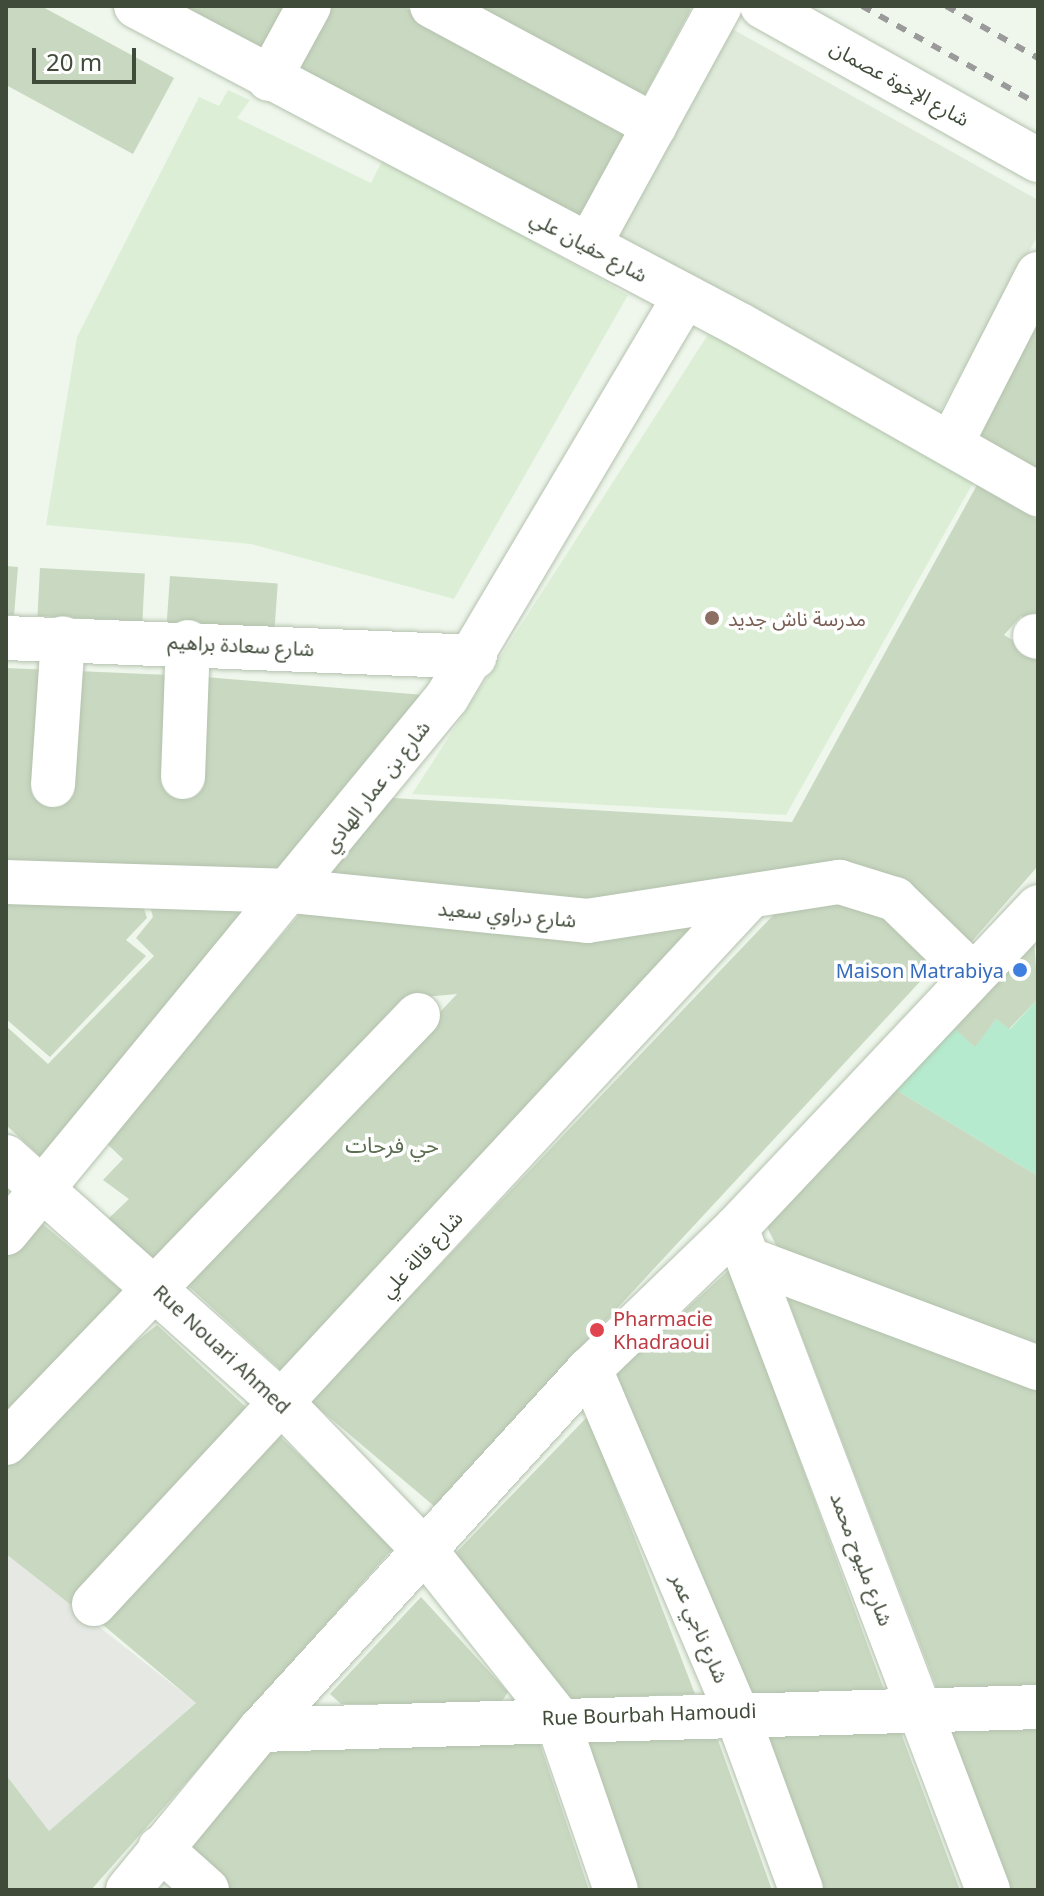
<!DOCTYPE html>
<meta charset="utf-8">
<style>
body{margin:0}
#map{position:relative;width:1044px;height:1896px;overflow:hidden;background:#eff6ec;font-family:"Noto Sans","Noto Sans Arabic",sans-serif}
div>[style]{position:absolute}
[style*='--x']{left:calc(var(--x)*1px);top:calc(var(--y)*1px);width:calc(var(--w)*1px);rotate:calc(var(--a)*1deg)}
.residential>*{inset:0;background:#dfeada}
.education>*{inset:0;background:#dcefd6}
.green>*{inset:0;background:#b5eace}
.parking>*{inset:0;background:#e5e8e3}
.building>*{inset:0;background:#c9d8c1;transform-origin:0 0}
.roads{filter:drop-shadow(0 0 2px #b4c2ae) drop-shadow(0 0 2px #b4c2ae)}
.minor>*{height:44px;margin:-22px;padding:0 22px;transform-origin:22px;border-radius:22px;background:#fff}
.rail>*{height:6px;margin-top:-3px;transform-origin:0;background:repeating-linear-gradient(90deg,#9a9a9a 0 10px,transparent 0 20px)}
.dots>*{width:22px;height:22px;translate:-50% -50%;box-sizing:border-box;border:4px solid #fff;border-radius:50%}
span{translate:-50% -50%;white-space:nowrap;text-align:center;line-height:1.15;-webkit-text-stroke:7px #fff;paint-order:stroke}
.street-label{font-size:20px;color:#404b39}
.education-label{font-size:20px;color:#785e54}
.left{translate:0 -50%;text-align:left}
.shop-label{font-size:20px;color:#366cbe}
.right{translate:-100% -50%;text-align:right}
.health-label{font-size:20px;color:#be3a42}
.neighbourhood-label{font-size:22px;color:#5b6e50}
.frame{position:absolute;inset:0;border:8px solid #404b39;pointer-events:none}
.scale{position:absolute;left:32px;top:48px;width:104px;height:36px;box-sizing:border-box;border:4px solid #404b39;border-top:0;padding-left:10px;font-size:24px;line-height:28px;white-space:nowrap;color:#404b39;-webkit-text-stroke:6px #fff;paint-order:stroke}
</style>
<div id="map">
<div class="residential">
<i style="clip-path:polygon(727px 26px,1038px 200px,1038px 235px,936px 419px,607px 237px)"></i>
</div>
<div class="education">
<i style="clip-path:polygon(228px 90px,250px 100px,237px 118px,371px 183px,384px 157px,628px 295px,454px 599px,251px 544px,46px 525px,77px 337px,199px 97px,219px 106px)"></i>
<i style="clip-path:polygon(709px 333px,974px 481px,786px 815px,412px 794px)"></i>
</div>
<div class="green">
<i style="clip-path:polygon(1038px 999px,1038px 1176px,891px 1087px,948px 1023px,975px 1046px,996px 1019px,1010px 1029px)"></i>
</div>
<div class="parking">
<i style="clip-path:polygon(6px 1554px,196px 1703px,49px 1831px,6px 1775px)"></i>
</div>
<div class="building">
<i style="clip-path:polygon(6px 6px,41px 6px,174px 78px,133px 154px,6px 85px)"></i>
<i style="clip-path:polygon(180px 6px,287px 6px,261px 50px)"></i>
<i style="clip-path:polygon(322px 6px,403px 6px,633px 133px,584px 220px,290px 66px)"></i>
<i style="clip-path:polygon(459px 6px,685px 6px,691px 9px,640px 104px)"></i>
<i style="clip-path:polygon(1030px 326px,1038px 330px,1038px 470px,972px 434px)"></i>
<i style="clip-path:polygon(977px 485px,1038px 520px,1038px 625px,1021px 616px,1004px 635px,1038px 655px,1038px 866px,965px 949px,900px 885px,573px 916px,318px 888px,392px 798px,792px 822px)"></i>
<i style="clip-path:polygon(6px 566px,18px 567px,14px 615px,6px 615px)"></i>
<i style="left:40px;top:568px;width:105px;height:48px;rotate:3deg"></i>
<i style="left:170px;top:576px;width:108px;height:50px;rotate:4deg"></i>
<i style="clip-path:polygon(6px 668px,193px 676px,436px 696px,288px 876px,6px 865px)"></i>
<i style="clip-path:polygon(856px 898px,940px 960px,434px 1506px,310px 1401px,780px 908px)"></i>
<i style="clip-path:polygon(149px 902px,273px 905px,44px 1160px,6px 1125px,6px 1026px,48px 1064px,154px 956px,136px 938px,153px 917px)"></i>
<i style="clip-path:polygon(6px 903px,142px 903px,147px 918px,126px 940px,146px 956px,50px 1057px,6px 1019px)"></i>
<i style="clip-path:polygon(300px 914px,537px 937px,709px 927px,284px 1373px,185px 1283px,457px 994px,402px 999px,158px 1264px,108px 1219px,129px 1199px,103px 1180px,123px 1159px,104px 1141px)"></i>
<i style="clip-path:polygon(1034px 938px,1038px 999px,1009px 1029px,996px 1019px,975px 1047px,948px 1023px)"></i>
<i style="clip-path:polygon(891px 1087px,1038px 1176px,1038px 1344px,779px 1251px,765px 1223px)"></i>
<i style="clip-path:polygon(38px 1220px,125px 1293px,6px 1420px,6px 1253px)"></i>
<i style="clip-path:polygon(730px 1269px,884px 1690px,748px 1695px,611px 1378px)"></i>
<i style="clip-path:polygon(787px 1298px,944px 1341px,1038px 1382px,1038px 1692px,938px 1691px)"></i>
<i style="clip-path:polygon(157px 1325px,249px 1410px,71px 1605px,6px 1554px,6px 1465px,65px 1399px)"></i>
<i style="clip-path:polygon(588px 1416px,695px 1694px,571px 1699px,449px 1560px)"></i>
<i style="clip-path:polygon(274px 1431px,395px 1546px,91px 1890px,6px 1890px,6px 1775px,49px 1831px,196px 1703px,102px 1624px)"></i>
<i style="clip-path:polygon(421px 1597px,508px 1692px,500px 1704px,341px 1704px,330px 1694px)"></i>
<i style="clip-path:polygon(938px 1727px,1038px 1729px,1038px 1890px,1009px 1890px)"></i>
<i style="clip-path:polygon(714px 1729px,772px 1890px,634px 1890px,574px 1737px)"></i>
<i style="clip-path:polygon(901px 1733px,960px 1890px,823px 1890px,766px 1734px)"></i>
<i style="clip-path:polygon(538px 1738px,589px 1890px,227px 1890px,181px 1849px,274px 1742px)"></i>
</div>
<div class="roads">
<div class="minor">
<i style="--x:136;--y:6;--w:683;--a:27.84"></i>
<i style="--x:740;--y:325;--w:343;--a:29.6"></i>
<i style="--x:432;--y:6;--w:253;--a:28.3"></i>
<i style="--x:762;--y:6;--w:316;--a:29.2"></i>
<i style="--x:269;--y:79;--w:83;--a:-61.3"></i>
<i style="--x:589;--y:245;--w:273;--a:-61.3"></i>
<i style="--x:951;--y:444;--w:191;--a:-62.9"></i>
<i style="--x:1035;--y:636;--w:3;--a:18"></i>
<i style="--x:6;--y:638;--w:469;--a:2.3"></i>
<i style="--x:183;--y:777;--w:135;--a:-87.9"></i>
<i style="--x:53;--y:785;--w:147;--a:-86.1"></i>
<i style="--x:6;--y:882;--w:287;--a:1.8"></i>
<i style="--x:293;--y:891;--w:296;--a:5.8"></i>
<i style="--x:587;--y:921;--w:256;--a:-8.8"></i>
<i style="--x:840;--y:882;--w:58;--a:17.2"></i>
<i style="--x:895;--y:899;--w:107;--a:44.2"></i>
<i style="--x:6;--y:1157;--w:371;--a:41.7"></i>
<i style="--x:283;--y:1404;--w:207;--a:46"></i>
<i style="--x:427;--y:1553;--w:208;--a:51.6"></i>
<i style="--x:556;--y:1716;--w:184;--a:71"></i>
<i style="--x:736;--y:1228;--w:708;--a:69.16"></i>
<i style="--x:6;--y:1233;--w:694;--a:-50.55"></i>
<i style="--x:447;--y:697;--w:466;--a:-59.3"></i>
<i style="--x:748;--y:1259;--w:310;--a:20.6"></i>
<i style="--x:590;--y:1369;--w:373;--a:66.9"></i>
<i style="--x:736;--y:1712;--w:189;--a:69.9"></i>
<i style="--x:6;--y:1443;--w:594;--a:-46.09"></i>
<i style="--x:94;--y:1604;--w:957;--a:-47.16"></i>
<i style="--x:260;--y:1730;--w:778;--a:-1.69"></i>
<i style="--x:160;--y:1848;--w:63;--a:41.8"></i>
<i style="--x:128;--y:1890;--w:207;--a:-50.5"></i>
<i style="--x:260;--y:1730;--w:489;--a:-47.6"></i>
<i style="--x:590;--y:1369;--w:203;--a:-44"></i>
<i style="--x:736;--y:1228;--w:441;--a:-46.7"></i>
</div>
</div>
<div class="rail">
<i style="--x:862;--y:6;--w:201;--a:29.1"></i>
<i style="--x:946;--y:6;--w:106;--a:29.5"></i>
</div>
<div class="dots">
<i style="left:712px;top:618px;background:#8d6e63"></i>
<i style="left:1020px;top:970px;background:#3f7fe0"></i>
<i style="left:597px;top:1330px;background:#e0444e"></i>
</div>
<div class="street-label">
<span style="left:900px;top:83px;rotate:29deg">شارع الإخوة عصمان</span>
<span style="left:589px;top:246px;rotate:28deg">شارع حفيان علي</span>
<span style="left:241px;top:645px;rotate:3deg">شارع سعادة براهيم</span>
<span style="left:376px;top:786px;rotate:-52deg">شارع بن عمار الهادي</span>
<span style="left:507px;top:914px;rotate:5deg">شارع دراوي سعيد</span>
<span style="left:421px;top:1254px;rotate:-47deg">شارع قالة علي</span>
<span style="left:222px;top:1349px;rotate:43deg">Rue Nouari Ahmed</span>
<span style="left:862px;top:1559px;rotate:69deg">شارع مليوح محمد</span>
<span style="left:700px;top:1628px;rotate:67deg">شارع ناجي عمر</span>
<span style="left:649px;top:1714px;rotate:-2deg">Rue Bourbah Hamoudi</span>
</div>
<div class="education-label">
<span class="left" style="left:728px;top:618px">مدرسة ناش جديد</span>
</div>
<div class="shop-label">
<span class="right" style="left:1004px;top:970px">Maison Matrabiya</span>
</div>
<div class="health-label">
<span class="left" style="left:613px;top:1330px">Pharmacie<br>Khadraoui</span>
</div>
<div class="neighbourhood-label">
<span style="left:392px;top:1145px">حي فرحات</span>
</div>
<div class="frame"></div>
<div class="scale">20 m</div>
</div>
